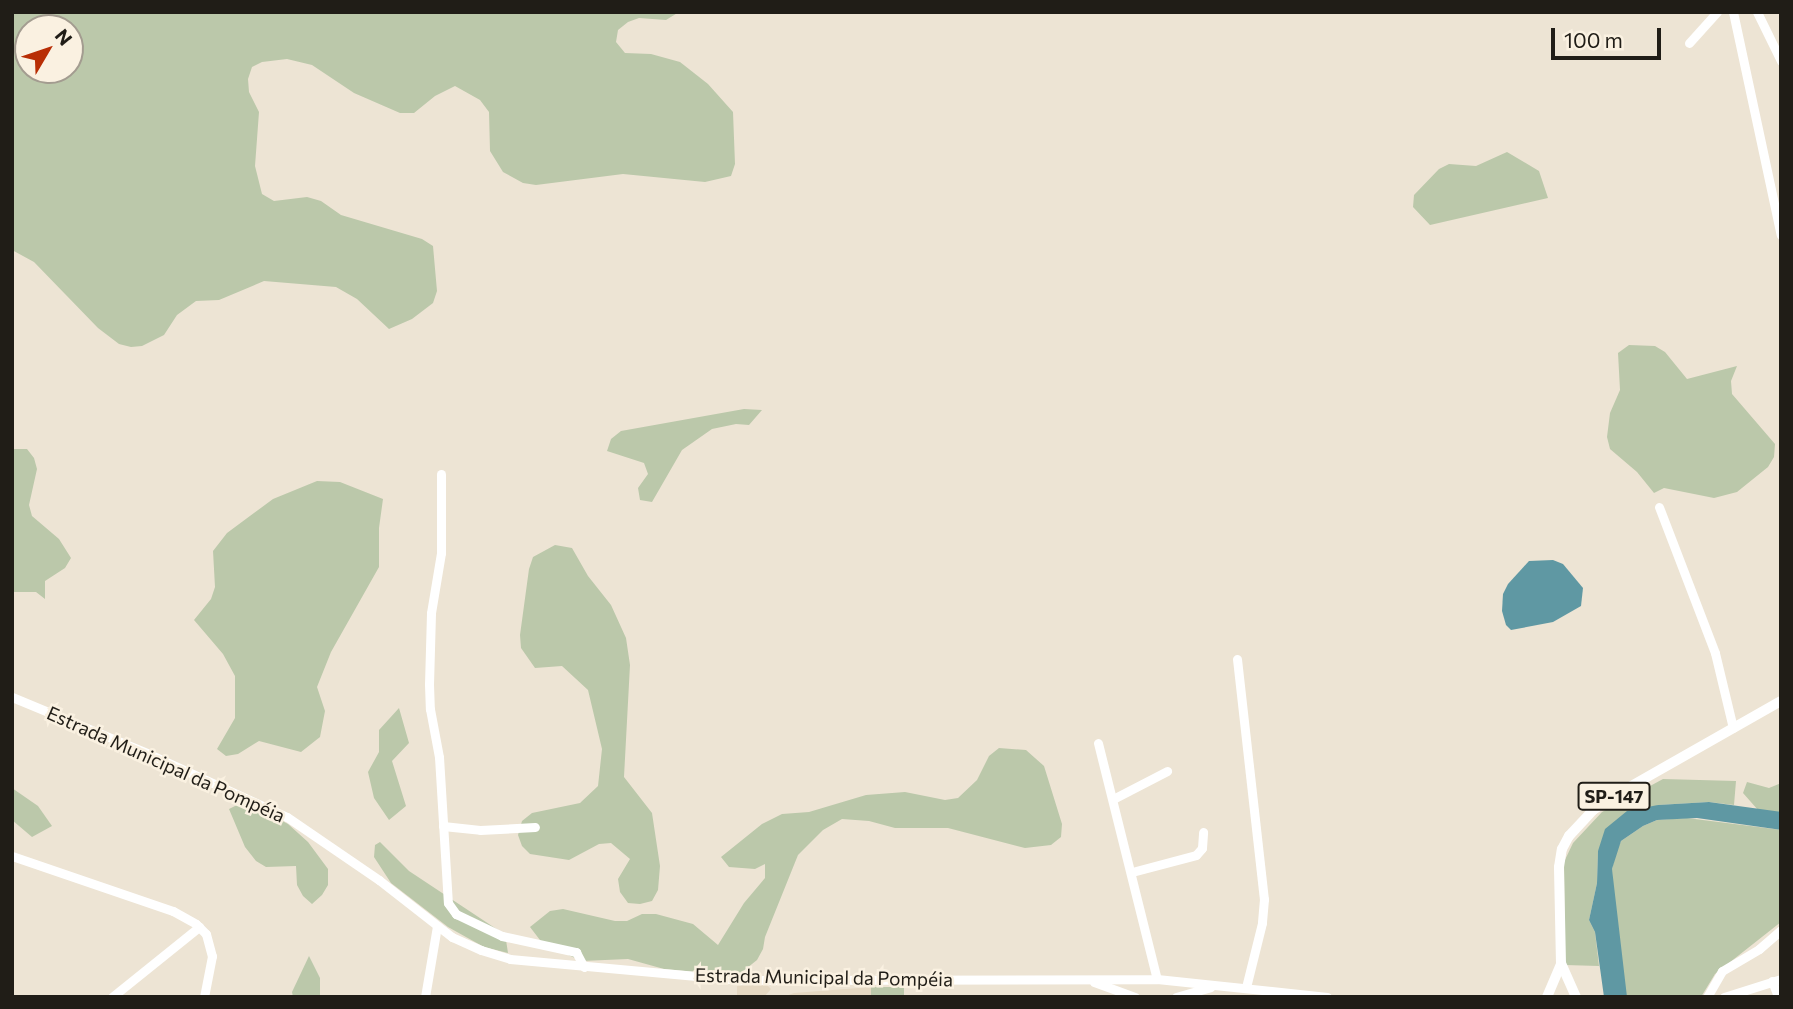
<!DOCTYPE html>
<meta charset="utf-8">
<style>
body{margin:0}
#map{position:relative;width:1793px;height:1009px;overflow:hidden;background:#ede4d4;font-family:Commissioner,sans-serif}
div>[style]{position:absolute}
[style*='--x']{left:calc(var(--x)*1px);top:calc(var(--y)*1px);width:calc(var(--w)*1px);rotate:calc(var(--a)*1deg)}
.built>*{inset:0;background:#e5d8c2}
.green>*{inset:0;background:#bbc8aa;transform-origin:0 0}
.water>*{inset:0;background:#5f98a3}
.minor>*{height:9px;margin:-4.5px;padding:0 4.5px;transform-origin:4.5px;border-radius:4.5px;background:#fff}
.major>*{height:10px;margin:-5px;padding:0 5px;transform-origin:5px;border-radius:5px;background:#fff}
span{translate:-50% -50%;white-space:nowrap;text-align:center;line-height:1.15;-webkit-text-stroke:5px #faf1e1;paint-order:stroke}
.shield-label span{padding:2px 5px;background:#faf1e1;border:2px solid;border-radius:5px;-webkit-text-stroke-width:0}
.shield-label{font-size:18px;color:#201d17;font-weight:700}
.street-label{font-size:19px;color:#201d17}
.frame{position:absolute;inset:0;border:14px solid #201d17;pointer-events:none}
.north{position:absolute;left:14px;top:14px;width:70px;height:70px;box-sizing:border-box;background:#faf1e1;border:2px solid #a39c90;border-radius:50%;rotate:51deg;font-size:19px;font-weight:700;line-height:28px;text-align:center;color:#201d17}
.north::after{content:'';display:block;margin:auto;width:24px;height:32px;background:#b82e05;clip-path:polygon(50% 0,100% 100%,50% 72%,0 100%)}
.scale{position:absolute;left:1551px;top:28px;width:110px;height:32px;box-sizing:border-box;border:4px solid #201d17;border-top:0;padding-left:9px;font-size:21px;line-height:24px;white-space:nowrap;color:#201d17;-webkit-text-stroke:5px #faf1e1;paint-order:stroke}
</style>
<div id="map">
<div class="built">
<i style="clip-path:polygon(737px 986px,767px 985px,771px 989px,764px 997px,737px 997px)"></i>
<i style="clip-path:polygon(871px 987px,872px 997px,783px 997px,794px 993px)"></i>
</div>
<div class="green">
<i style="clip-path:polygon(evenodd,12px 12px,679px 12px,666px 20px,639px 18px,628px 22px,618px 30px,616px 42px,625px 53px,651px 54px,680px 62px,708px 84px,733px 112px,735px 164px,731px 176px,705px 182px,623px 174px,536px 185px,523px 183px,503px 172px,490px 151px,489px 112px,480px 100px,455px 86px,435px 96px,414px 113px,400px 113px,354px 93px,312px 65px,287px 59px,262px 62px,252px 67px,248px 79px,249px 92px,259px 112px,255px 166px,262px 194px,274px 201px,307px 197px,321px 201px,341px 215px,422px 239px,433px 246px,437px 291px,433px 303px,412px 319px,389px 329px,357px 299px,336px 287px,264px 281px,219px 300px,196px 301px,177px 315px,164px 335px,142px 346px,131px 347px,119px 344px,98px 328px,34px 262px,12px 250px,12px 12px,28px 28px,70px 28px,70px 70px,28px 70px,28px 28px)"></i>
<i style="clip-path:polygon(1507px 152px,1539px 171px,1548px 198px,1430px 225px,1413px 207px,1414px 195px,1439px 169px,1449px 164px,1476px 166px)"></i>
<i style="clip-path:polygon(1629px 345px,1655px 346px,1665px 352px,1687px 379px,1737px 366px,1731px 381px,1732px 394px,1775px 444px,1774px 457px,1768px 467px,1737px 492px,1714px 498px,1664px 488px,1654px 493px,1637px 472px,1610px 449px,1607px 437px,1610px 413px,1620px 390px,1618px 353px)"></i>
<i style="clip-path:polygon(744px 409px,762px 410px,749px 425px,736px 424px,712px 429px,682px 450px,652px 502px,640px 500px,638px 488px,648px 474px,644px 463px,607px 451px,611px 439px,621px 431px)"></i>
<i style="clip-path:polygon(12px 449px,27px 449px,34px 458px,37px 469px,29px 505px,32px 516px,59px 539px,71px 558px,65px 568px,45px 581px,45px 599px,36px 592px,12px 592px)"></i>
<i style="clip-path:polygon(317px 481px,340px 482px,383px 499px,379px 528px,379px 567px,331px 652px,317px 687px,325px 711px,320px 737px,301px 752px,259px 741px,238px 754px,226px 756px,217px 749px,235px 718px,235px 676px,223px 654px,194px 620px,211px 599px,215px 587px,213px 551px,227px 533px,273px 499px)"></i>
<i style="clip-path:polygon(555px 545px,572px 548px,588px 576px,611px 605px,626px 638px,630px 665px,624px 777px,652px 813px,660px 866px,658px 890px,652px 901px,640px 904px,628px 903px,620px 892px,618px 879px,630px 859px,611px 843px,599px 844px,569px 860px,530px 854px,522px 846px,518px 835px,522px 821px,532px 813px,580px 803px,598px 786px,602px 749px,588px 690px,562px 666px,535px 668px,521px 648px,520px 635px,529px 569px,533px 557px)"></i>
<i style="clip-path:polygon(399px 708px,409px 743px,392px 761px,406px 806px,389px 820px,374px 798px,368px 772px,379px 752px,379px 730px)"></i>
<i style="clip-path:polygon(999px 748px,1026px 750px,1044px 766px,1062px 824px,1061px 837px,1051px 845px,1025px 848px,948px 828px,895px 828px,869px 821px,842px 819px,823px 830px,798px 855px,765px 937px,763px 949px,757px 960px,737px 976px,664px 969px,628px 959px,582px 961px,543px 944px,530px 927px,550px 911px,563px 909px,615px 921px,627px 921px,642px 914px,656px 914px,693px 924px,718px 945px,744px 903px,765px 878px,765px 864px,755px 869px,729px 867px,721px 857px,762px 824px,782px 814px,809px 812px,866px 795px,905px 792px,945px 800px,958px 798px,977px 780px,989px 756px)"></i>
<i style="clip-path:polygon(1663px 779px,1736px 781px,1734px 805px,1709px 802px,1658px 805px,1598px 851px,1597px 883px,1589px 920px,1595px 932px,1599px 966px,1565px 965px,1564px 862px,1573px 843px,1602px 812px)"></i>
<i style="clip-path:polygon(1747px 782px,1769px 788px,1781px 783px,1781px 813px,1758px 810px,1743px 793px)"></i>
<i style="clip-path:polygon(12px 788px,38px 806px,52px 826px,32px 837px,12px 820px)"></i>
<i style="clip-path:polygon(239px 804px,254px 806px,288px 824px,308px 842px,328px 869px,328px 885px,322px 895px,312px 904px,303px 896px,297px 885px,296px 866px,266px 867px,256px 861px,245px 847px,229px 809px)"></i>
<i style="clip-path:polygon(1687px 818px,1781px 830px,1781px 922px,1715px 974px,1701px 997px,1624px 997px,1613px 926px,1612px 869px,1616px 852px,1621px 841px,1643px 826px,1657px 820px)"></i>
<i style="clip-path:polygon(380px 842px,409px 871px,498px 930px,506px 940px,508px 953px,484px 947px,448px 927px,391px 883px,374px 857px,375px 845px)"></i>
<i style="clip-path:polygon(309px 956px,320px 978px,320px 997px,293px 997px,292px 992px)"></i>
<i style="left:871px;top:987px;width:33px;height:10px"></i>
</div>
<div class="water">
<i style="clip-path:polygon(1553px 560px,1563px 564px,1583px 588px,1581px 606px,1553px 622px,1511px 630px,1506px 625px,1502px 611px,1503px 594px,1508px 584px,1529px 561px)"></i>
<i style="clip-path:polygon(1709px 802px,1781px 812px,1781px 830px,1697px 818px,1657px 820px,1643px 826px,1621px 841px,1612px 869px,1627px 997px,1604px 997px,1595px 932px,1589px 920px,1597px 883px,1598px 851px,1605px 829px,1627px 811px,1658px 805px)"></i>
</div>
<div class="minor">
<i style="--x:1733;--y:12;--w:228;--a:77.9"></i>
<i style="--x:1757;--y:12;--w:55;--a:63.9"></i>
<i style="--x:1689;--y:43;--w:42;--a:-47.9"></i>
<i style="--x:441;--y:474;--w:79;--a:90"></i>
<i style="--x:441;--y:553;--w:61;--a:99.5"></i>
<i style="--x:431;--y:613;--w:71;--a:91.6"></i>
<i style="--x:429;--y:684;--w:25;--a:88"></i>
<i style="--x:430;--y:709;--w:49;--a:79.4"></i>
<i style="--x:439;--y:757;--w:146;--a:86.5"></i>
<i style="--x:448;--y:903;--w:14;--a:54"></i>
<i style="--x:456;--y:914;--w:51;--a:25.6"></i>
<i style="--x:502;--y:936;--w:76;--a:12.2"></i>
<i style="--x:576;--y:952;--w:17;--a:62"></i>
<i style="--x:1659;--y:507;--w:156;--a:69"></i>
<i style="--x:1715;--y:653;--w:77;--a:76.5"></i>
<i style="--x:1237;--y:659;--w:242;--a:83.6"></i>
<i style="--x:1264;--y:899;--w:24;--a:95"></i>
<i style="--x:1262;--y:923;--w:66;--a:104"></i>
<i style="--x:12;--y:697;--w:146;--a:22.5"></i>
<i style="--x:147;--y:753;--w:154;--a:24.6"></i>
<i style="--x:287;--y:817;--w:112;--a:34.4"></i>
<i style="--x:379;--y:880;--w:93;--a:38"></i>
<i style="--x:452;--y:937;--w:32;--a:24"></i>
<i style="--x:481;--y:950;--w:30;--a:17"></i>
<i style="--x:510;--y:959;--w:231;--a:5.2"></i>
<i style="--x:740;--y:980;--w:417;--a:-0.1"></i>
<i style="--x:1157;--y:979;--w:171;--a:6"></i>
<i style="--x:1098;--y:743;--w:243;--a:76"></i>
<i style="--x:1113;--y:799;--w:61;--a:-27.4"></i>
<i style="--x:443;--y:826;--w:37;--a:6"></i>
<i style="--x:480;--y:830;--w:55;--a:-3.1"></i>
<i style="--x:12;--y:856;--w:170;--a:18.9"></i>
<i style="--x:173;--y:911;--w:26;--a:29"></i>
<i style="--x:196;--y:924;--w:14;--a:45"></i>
<i style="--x:206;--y:934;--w:23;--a:75"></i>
<i style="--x:212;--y:956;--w:42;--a:101"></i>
<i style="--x:1132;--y:872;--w:66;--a:-14.9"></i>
<i style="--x:1196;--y:855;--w:9;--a:-49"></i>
<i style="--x:1202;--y:848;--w:16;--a:-86"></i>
<i style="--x:1772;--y:981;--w:17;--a:69"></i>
<i style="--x:1094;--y:982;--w:44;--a:20.1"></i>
<i style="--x:112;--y:997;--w:112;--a:-38.8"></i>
<i style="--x:425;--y:997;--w:72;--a:-80.4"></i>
<i style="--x:1176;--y:997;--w:36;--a:-16"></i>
<i style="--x:1707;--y:997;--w:30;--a:-60"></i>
<i style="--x:1722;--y:971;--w:43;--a:-30.7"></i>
<i style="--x:1759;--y:949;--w:29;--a:-41"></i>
<i style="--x:1724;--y:997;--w:60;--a:-17.5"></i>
</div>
<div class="major">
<i style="--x:1547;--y:997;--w:36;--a:-67"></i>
<i style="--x:1576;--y:997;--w:36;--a:-114"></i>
<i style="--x:1561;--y:964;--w:97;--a:-91.2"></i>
<i style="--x:1559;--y:867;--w:18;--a:-81"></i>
<i style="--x:1562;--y:849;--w:15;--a:-62"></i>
<i style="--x:1569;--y:836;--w:35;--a:-47"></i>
<i style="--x:1593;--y:810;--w:31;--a:-33"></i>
<i style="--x:1619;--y:793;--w:186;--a:-29.6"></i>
</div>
<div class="shield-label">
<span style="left:1614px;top:796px">SP-147</span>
</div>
<div class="street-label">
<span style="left:166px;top:764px;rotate:24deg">Estrada Municipal da Pompéia</span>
<span style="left:824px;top:977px;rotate:1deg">Estrada Municipal da Pompéia</span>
</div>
<div class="frame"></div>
<div class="north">N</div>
<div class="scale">100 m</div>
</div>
